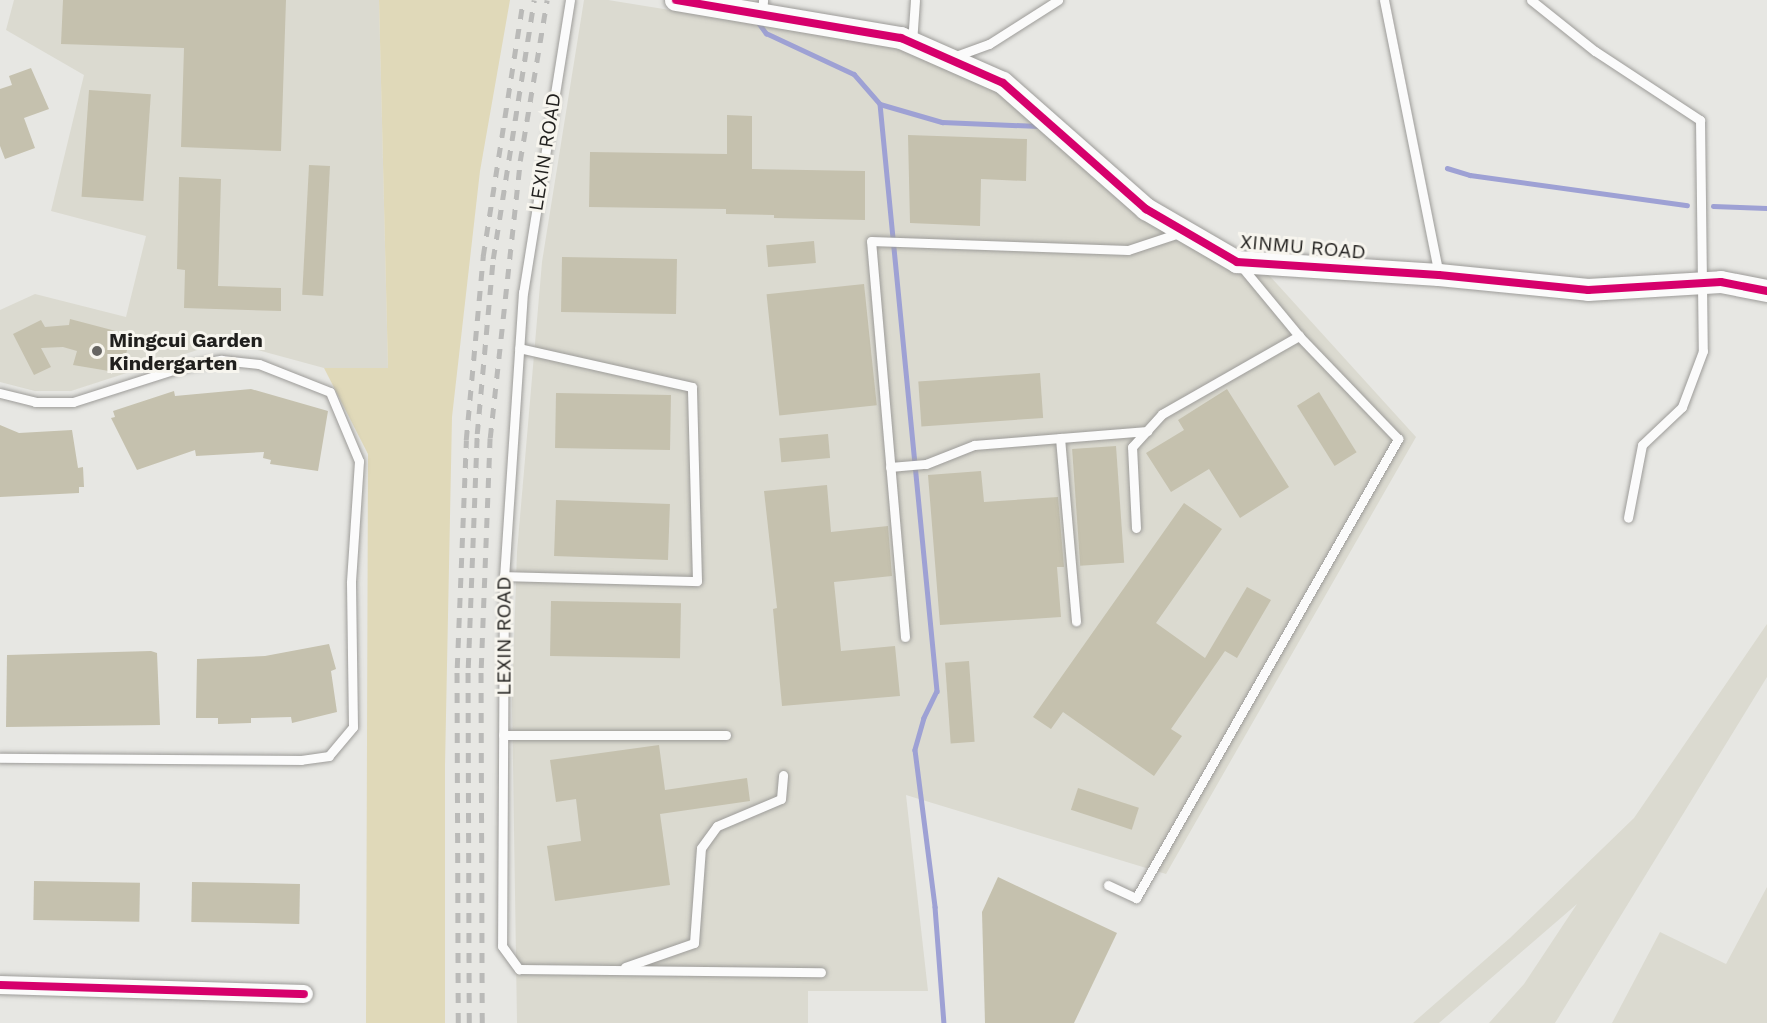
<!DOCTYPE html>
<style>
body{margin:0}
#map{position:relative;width:1767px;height:1023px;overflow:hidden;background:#e7e7e3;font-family:"Work Sans",sans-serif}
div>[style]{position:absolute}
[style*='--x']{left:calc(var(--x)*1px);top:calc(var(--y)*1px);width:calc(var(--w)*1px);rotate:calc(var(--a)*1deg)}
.built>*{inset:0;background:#dbdad0}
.green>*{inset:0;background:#e0d9b9}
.stream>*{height:4.5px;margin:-2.25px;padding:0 2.25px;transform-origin:2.25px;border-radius:2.25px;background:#9ea1d4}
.building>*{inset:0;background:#c5c1ae;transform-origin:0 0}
.roads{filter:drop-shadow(0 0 2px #9d9c99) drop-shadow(0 0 2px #9d9c99)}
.service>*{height:9px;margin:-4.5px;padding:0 4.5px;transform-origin:4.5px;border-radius:4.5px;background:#fbfbfb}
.minor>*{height:18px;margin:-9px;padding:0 9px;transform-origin:9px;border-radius:9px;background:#fbfbfb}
.tertiary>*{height:22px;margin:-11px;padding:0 11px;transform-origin:11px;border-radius:11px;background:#fbfbfb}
.rail>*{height:4.5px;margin-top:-2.25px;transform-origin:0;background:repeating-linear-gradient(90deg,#babab8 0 10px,transparent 0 20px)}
.cycleway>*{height:8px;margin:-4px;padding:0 4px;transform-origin:4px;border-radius:4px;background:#d6006c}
.dots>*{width:16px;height:16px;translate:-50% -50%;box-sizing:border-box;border:3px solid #f7f5ee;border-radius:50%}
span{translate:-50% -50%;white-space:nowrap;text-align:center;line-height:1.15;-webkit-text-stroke:6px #f7f5ee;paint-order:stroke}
.street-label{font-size:20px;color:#201f1d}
.poi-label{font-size:20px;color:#201f1d;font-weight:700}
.left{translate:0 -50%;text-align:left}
</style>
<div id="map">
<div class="built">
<i style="clip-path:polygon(14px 0,379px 0,388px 369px,324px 368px,225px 341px,71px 391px,35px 391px,0 382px,0 310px,35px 294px,126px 317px,146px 236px,51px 211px,84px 75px,6px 30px)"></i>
<i style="clip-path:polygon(584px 0,608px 0,899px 47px,998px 92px,1059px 142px,1267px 273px,1416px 437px,1166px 874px,906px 795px,928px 991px,808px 991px,808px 1023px,517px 1023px,512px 698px,517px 552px,542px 262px)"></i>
<i style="clip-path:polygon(1767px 624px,1767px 677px,1555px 1023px,1489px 1023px,1524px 984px,1577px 904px,1439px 1023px,1413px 1023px,1510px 938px,1634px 818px)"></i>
<i style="clip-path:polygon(1767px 887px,1767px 1023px,1612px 1023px,1660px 932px,1726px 964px)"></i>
</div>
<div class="green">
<i style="clip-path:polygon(379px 0,510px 0,480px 171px,452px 417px,445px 766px,445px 1023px,366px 1023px,368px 454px,324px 368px,388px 368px)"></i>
</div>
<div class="stream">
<i style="--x:758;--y:22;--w:14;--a:54"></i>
<i style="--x:766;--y:33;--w:97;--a:25"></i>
<i style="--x:854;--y:74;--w:40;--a:49"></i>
<i style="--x:880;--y:104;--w:590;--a:84.45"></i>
<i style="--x:937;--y:691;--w:30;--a:116"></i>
<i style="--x:924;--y:718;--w:33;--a:106"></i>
<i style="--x:915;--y:750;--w:158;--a:82.7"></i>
<i style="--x:935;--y:907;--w:116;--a:85.6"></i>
<i style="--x:880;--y:104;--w:65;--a:16.2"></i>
<i style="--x:942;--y:122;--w:97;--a:2.4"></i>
<i style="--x:1447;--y:168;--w:24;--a:17"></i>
<i style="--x:1470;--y:175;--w:219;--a:7.9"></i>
<i style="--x:1713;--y:206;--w:54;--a:2.1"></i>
</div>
<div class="building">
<i style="clip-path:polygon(63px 0,286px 0,281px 151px,181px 147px,184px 48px,61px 44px)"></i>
<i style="clip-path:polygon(31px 68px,49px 109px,24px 118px,35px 148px,5px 159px,0 146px,0 89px,12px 85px,9px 76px)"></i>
<i style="left:89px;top:90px;width:62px;height:107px;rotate:4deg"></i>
<i style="clip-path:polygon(727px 115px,752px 116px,752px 169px,865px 171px,865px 220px,774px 218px,774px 215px,726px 214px,726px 209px,589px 207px,590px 152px,727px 154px)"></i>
<i style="clip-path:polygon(908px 135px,1027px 139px,1026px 181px,981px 179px,980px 226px,910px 223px)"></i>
<i style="left:309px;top:165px;width:21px;height:130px;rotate:3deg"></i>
<i style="clip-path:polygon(179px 177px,221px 179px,218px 286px,281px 288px,281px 311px,184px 308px,185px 270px,177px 269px)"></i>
<i style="left:814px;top:241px;width:22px;height:48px;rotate:85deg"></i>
<i style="left:562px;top:257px;width:115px;height:55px;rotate:1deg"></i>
<i style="left:864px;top:284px;width:122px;height:98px;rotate:84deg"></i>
<i style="clip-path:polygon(70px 319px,131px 335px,121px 373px,73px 365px,77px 351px,63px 347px,41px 348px,51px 367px,34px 375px,13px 334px,41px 320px,45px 327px,69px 325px)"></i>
<i style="left:1040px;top:373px;width:45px;height:122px;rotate:86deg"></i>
<i style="clip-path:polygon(251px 389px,328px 411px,318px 471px,270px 464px,271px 460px,263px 458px,264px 452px,196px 456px,195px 450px,137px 470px,111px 418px,115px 417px,113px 411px,174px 391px,175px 396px)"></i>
<i style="clip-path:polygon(1227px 389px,1289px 487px,1240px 518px,1209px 469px,1171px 492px,1146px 453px,1184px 430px,1178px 420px)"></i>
<i style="left:1319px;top:392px;width:71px;height:26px;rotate:58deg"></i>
<i style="left:556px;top:393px;width:115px;height:55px;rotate:1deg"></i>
<i style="clip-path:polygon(0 425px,19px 433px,72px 430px,78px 468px,83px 467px,84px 487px,79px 487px,79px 493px,0 497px)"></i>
<i style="left:828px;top:434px;width:24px;height:49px;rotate:85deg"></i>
<i style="left:1116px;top:446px;width:117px;height:44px;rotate:86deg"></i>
<i style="clip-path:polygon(981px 471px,984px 502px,1058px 497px,1064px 567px,1057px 567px,1061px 617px,940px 625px,928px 475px)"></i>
<i style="clip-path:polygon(827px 485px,831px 532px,888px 526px,892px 576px,834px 582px,841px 651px,895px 646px,900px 696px,782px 706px,773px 609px,777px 608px,764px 491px)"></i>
<i style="left:556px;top:500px;width:114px;height:56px;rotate:2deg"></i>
<i style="clip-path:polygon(1184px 503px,1222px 529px,1156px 623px,1205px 658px,1247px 587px,1271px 600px,1237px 658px,1225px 651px,1171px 729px,1182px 736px,1154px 776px,1063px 712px,1051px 729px,1033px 717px)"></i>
<i style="left:551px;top:601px;width:130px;height:55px;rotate:1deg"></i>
<i style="clip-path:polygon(329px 644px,336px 669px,331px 671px,337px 712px,292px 723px,291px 717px,251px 718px,251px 723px,218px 724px,218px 718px,196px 718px,197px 659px,265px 656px)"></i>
<i style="clip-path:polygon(151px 651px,157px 653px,160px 725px,6px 727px,7px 655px)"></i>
<i style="left:969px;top:661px;width:81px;height:24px;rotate:86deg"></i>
<i style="clip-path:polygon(659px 745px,665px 790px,747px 778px,750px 801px,660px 814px,670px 885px,555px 901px,547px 846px,581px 841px,576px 799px,556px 802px,550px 760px)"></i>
<i style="left:1078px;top:788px;width:64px;height:23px;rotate:18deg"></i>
<i style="clip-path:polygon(998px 877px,1117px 933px,1074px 1023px,985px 1023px,982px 912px)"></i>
<i style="left:34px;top:881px;width:106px;height:39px;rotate:1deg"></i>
<i style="left:192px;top:882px;width:108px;height:40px;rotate:1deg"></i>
</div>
<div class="roads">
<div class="service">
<i style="--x:570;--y:0;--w:296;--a:99.1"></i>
<i style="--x:523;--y:292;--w:285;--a:93.8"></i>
<i style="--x:504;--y:576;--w:370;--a:90.3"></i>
<i style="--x:502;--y:946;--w:29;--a:54"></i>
<i style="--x:519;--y:969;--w:302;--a:0.6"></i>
<i style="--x:1384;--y:0;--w:280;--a:78.7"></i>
<i style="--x:1531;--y:0;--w:82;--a:38.6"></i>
<i style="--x:1595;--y:51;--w:126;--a:33.3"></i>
<i style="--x:1700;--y:120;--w:231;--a:89.3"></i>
<i style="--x:1703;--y:351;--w:60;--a:110.6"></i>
<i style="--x:1682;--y:407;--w:55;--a:136.5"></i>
<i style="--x:1642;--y:445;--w:74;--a:100.9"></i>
<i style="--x:762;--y:15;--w:15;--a:-86"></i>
<i style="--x:912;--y:43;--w:43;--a:-86"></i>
<i style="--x:953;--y:57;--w:38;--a:-20"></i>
<i style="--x:989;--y:44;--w:82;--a:-32.5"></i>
<i style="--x:0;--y:393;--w:36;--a:14"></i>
<i style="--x:35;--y:402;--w:38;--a:0"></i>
<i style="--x:73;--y:402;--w:119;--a:-17.7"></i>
<i style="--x:186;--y:366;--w:36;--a:-10"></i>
<i style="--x:221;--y:360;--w:38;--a:6"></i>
<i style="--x:259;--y:364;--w:76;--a:21.5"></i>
<i style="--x:330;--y:392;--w:75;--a:67.2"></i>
<i style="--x:359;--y:461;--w:122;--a:93.8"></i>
<i style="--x:351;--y:583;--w:144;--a:89.2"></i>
<i style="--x:353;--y:727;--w:38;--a:130"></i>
<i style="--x:329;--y:756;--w:28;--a:172"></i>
<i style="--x:301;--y:760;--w:301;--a:-179.6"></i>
<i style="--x:1060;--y:438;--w:184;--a:85"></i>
<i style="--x:890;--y:467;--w:36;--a:-5"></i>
<i style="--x:926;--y:464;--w:52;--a:-21.6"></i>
<i style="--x:974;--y:445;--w:174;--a:-4.6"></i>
<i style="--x:1136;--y:528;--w:81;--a:-92.8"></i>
<i style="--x:1132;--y:447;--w:45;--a:-47.7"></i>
<i style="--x:1162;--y:414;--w:158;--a:-29.7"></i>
<i style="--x:504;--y:576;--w:193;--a:1.5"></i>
<i style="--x:697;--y:581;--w:194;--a:-91.5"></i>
<i style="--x:692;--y:387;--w:177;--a:-167.3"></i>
<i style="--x:905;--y:637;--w:397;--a:-94.9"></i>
<i style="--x:871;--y:241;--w:257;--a:2"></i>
<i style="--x:1128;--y:250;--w:54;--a:-18.4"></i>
<i style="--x:503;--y:735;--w:223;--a:0"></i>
<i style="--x:1108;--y:885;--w:31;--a:25"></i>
<i style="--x:1136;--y:898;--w:529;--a:-60.28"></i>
<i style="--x:1398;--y:439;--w:143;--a:-133.9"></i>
<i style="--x:1299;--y:336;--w:91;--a:-129.6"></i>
<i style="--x:625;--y:967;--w:73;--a:-19.2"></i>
<i style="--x:694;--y:943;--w:95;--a:-85.8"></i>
<i style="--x:701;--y:848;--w:27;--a:-54"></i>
<i style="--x:717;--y:826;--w:69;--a:-22.9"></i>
<i style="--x:781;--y:799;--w:24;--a:-85"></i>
</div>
<div class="minor">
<i style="--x:0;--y:985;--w:304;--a:1.7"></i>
</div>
<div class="tertiary">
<i style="--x:676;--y:0;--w:228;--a:9.6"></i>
<i style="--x:901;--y:38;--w:111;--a:23.8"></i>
<i style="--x:1003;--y:83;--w:191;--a:41.4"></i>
<i style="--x:1146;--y:209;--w:105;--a:30.2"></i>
<i style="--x:1237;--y:262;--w:202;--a:3.7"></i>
<i style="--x:1439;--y:275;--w:150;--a:5.7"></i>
<i style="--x:1588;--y:290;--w:133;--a:-3.4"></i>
<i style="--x:1721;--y:282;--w:47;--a:11.1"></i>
</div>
</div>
<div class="rail">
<i style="--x:458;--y:1023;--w:355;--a:-90.2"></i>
<i style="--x:457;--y:668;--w:228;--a:-87.7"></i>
<i style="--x:466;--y:440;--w:185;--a:-84.7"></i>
<i style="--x:483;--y:256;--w:259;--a:-81.1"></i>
<i style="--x:469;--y:1023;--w:355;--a:-90.2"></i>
<i style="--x:468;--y:668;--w:234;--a:-87.8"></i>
<i style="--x:477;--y:434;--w:176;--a:-84.8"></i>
<i style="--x:493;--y:259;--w:262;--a:-81"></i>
<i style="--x:482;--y:1023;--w:355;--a:-90.2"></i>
<i style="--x:481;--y:668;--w:230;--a:-87.8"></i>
<i style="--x:490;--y:438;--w:279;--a:-83.8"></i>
<i style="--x:520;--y:161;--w:163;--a:-80.5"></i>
</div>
<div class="cycleway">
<i style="--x:676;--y:0;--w:228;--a:9.6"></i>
<i style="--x:901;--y:38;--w:111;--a:23.8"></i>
<i style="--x:1003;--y:83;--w:191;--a:41.4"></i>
<i style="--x:1146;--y:209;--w:105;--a:30.2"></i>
<i style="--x:1237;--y:262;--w:202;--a:3.7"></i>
<i style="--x:1439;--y:275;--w:150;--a:5.7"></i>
<i style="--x:1588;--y:290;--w:133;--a:-3.4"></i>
<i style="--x:1721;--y:282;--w:47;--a:11.1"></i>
<i style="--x:0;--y:985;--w:304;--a:1.7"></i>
</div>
<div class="dots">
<i style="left:97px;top:351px;background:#666562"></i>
</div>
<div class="street-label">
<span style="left:545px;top:152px;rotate:-81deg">LEXIN ROAD</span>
<span style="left:1303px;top:247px;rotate:5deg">XINMU ROAD</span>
<span style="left:504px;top:636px;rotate:-90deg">LEXIN ROAD</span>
</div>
<div class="poi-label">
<span class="left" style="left:109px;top:352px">Mingcui Garden<br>Kindergarten</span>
</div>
</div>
